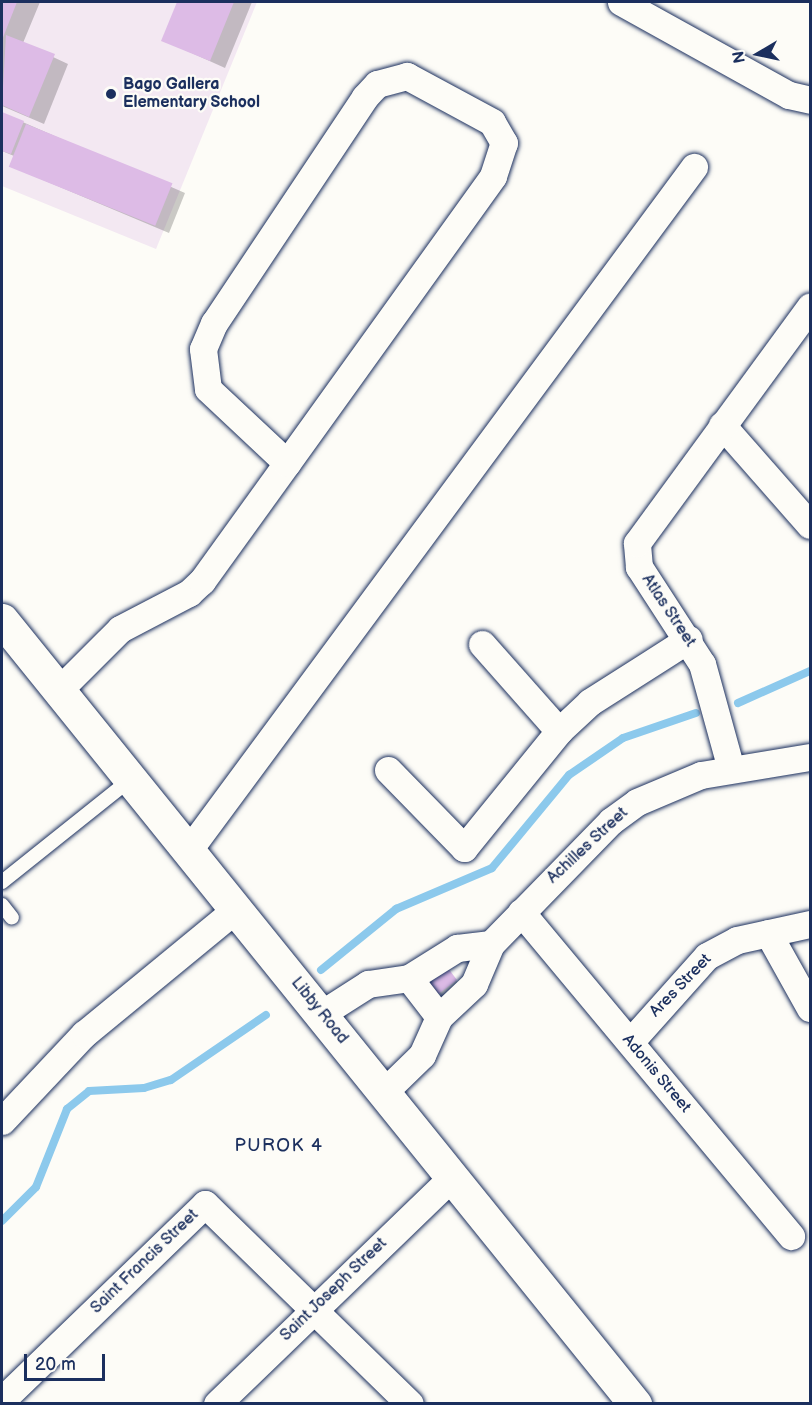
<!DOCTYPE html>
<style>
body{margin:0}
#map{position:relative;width:812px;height:1405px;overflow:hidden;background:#fdfcf7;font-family:"Balsamiq Sans",sans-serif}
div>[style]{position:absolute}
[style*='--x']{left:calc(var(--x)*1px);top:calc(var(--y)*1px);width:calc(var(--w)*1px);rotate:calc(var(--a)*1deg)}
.built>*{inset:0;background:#f3e8f2}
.shadow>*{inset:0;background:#0003}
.stream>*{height:8px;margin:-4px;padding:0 4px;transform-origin:4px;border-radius:4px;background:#8cc9ec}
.building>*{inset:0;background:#ddbbe6;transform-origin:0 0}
.roads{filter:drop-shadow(0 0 2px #1b2f5e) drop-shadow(0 0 2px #1b2f5e)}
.lane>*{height:14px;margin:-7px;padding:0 7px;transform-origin:7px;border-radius:7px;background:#fdfcf7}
.street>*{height:27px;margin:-13.5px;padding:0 13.5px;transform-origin:13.5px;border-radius:13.5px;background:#fdfcf7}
.primary>*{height:33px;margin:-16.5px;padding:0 16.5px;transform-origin:16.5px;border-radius:16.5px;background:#fdfcf7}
.dots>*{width:16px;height:16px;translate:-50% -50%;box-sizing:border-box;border:3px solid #fdfcf7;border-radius:50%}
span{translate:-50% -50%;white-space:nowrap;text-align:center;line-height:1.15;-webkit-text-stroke:4.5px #fdfcf7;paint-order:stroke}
.poi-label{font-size:16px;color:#1b2f5e;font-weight:700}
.left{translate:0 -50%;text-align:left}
.street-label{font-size:16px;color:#1b2f5e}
.neighbourhood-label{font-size:18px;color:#1b2f5e;letter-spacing:1.5px}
.frame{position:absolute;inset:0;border:3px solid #1b2f5e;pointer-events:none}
.north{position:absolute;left:728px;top:24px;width:60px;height:60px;-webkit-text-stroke:4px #fdfcf7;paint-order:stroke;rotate:261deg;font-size:16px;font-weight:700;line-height:24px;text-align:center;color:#1b2f5e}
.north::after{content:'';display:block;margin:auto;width:21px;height:27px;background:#1b2f5e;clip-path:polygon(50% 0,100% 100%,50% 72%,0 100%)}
.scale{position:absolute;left:24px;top:1354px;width:81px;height:27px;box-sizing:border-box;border:3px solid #1b2f5e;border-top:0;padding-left:8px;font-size:18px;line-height:21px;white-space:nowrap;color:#1b2f5e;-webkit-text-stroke:4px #fdfcf7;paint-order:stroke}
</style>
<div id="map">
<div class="built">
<i style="clip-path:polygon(2px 2px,257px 2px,156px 249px,2px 186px)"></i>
</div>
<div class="shadow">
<i style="clip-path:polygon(2px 2px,40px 2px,23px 43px,68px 64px,44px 124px,2px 106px)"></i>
<i style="clip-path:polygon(178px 2px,252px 2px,225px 68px,163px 40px)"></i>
<i style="clip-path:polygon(2px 113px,185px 193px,169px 233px,10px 166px,14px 156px,2px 151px)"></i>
<i style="clip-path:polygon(449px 971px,459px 984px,443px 997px,430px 984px)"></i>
</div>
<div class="stream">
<i style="--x:738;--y:703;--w:79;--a:-24"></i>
<i style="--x:321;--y:970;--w:97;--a:-39.1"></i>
<i style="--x:396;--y:909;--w:104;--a:-23.1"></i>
<i style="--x:492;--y:868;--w:121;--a:-50.4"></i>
<i style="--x:569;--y:775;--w:65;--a:-34.4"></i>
<i style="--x:623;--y:738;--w:77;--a:-18.9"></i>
<i style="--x:2;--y:1221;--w:48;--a:-45"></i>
<i style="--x:36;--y:1187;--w:84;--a:-68.3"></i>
<i style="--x:67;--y:1109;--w:28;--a:-39"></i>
<i style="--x:89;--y:1091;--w:55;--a:-3.1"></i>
<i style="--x:144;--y:1088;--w:28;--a:-17"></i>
<i style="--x:171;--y:1080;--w:115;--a:-34.4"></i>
</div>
<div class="building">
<i style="clip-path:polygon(2px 2px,17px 2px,2px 40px)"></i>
<i style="clip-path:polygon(177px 2px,234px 2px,210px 61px,161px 41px)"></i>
<i style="clip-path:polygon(6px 35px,55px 54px,29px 117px,2px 105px)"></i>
<i style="clip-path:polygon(2px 112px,24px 121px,11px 154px,2px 151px)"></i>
<i style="left:26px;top:124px;width:158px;height:46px;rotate:22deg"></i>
<i style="left:448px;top:968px;width:15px;height:25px;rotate:53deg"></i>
</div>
<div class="roads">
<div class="lane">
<i style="--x:2;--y:882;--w:165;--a:-38.6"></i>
<i style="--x:2;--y:905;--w:16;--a:52"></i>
</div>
<div class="street">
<i style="--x:621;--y:2;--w:192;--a:29"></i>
<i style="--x:789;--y:95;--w:22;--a:13"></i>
<i style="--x:722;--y:425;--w:133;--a:48.7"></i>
<i style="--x:482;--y:644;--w:116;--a:48.5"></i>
<i style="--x:59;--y:690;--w:86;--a:-45"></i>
<i style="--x:120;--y:629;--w:78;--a:-27.6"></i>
<i style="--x:189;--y:593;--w:18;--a:-43"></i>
<i style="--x:202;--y:581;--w:145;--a:-54.2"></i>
<i style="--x:287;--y:463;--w:353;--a:-54.3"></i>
<i style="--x:493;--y:176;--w:35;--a:-72"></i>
<i style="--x:504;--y:143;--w:24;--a:-120"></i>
<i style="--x:492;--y:122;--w:97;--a:-151.6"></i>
<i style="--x:407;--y:76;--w:31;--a:165"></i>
<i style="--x:377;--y:84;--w:18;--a:133"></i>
<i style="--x:365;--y:97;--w:272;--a:123.7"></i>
<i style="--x:214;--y:323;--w:28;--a:113"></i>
<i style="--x:203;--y:349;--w:40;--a:82.9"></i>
<i style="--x:208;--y:389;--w:108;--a:43.1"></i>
<i style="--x:731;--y:769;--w:109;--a:-105.4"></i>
<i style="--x:702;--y:664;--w:116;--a:-123"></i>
<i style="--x:639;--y:567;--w:24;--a:-95"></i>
<i style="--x:637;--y:543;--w:293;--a:-53.8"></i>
<i style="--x:388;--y:770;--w:109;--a:45.7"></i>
<i style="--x:464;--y:848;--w:151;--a:-50.9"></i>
<i style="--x:559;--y:731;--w:42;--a:-43.1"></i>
<i style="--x:590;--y:702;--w:117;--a:-32.5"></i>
<i style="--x:188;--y:851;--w:851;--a:-53.51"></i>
<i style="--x:521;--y:912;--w:422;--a:50.2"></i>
<i style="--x:768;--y:933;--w:86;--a:60.8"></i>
<i style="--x:409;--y:978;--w:49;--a:52.4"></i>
<i style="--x:321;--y:1014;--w:56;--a:-32.6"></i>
<i style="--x:368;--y:984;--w:41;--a:-8.3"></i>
<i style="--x:409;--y:978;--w:57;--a:-32"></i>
<i style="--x:457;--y:948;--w:34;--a:-7"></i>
<i style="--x:630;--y:1042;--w:115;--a:-48.2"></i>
<i style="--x:707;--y:956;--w:34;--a:-28"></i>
<i style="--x:737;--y:940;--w:75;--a:-12.4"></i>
<i style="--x:384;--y:1092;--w:53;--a:-44.2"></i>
<i style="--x:422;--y:1055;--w:42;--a:-65.9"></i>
<i style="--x:439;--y:1017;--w:48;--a:-43.3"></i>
<i style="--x:474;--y:984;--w:43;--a:-67"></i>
<i style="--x:491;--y:944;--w:172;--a:-45.7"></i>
<i style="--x:611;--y:821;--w:32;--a:-36"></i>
<i style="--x:637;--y:802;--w:69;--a:-22.9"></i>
<i style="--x:701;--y:775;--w:110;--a:-9.4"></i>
<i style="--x:2;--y:1121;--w:120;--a:-46.7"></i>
<i style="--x:84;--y:1034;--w:195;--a:-39.4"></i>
<i style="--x:2;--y:1400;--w:282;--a:-44"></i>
<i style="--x:205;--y:1204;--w:286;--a:44.3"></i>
<i style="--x:217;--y:1404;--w:327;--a:-44"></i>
</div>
<div class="primary">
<i style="--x:2;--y:620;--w:1008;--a:51.08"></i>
</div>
</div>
<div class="dots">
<i style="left:111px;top:94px;background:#1b2f5e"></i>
</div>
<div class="poi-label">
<span class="left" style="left:123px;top:94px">Bago Gallera<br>Elementary School</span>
</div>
<div class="street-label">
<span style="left:668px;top:611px;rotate:56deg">Atlas Street</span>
<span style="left:588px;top:846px;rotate:-43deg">Achilles Street</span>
<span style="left:681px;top:986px;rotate:-46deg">Ares Street</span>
<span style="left:319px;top:1011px;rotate:51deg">Libby Road</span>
<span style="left:656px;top:1074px;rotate:50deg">Adonis Street</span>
<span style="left:145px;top:1262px;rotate:-44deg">Saint Francis Street</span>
<span style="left:334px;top:1290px;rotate:-44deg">Saint Joseph Street</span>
</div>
<div class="neighbourhood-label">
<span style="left:279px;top:1146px">PUROK 4</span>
</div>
<div class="frame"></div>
<div class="north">N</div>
<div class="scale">20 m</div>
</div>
